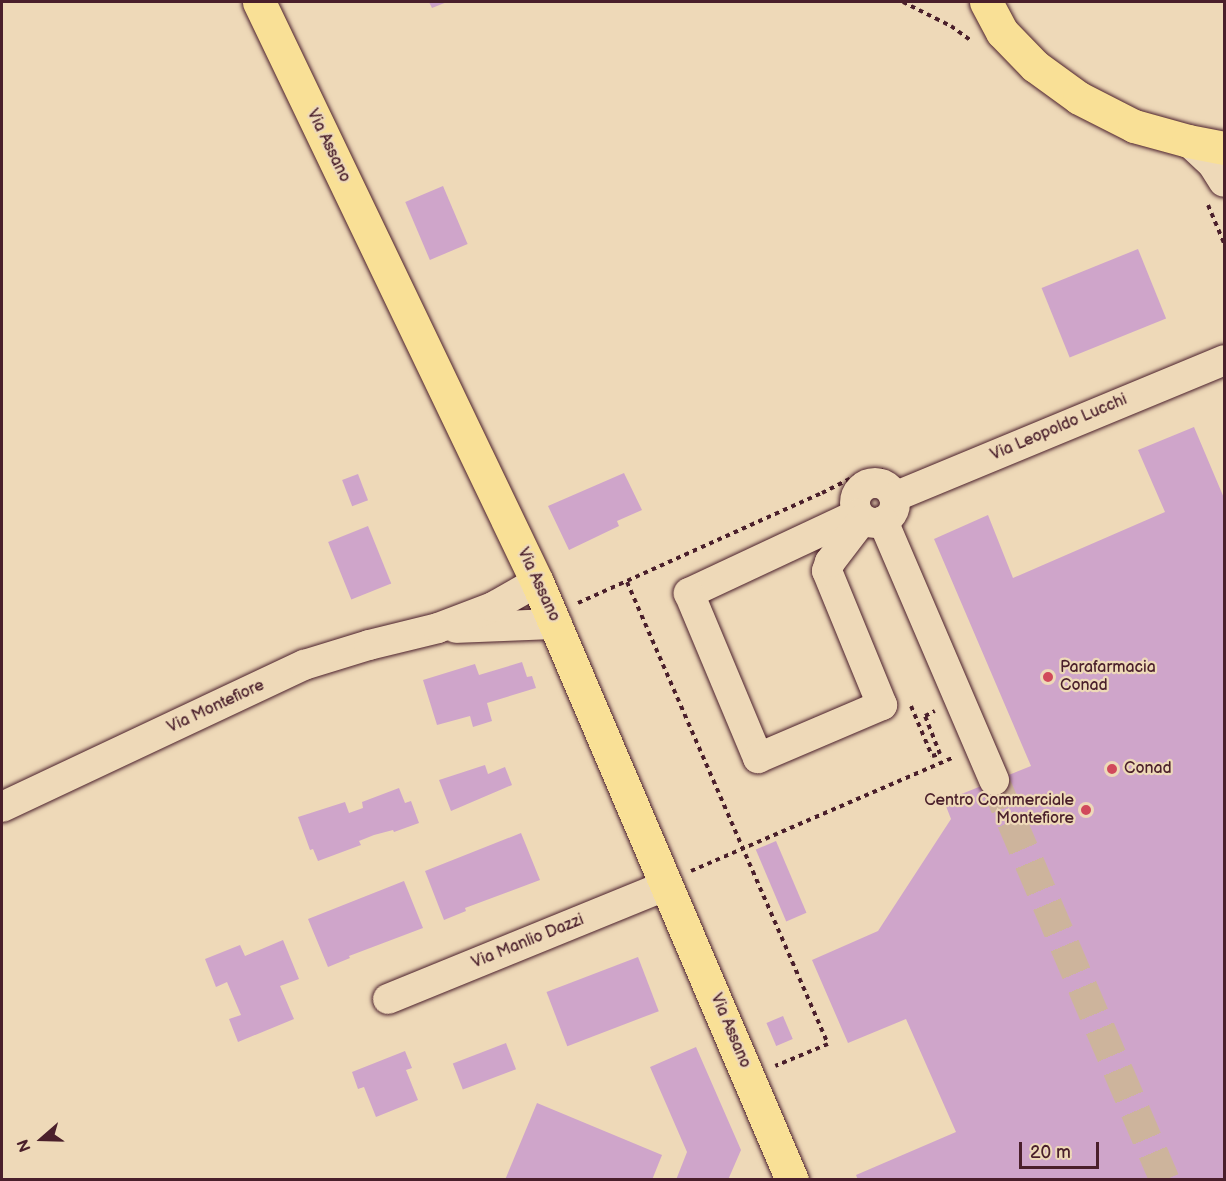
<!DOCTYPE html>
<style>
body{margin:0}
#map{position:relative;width:1226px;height:1181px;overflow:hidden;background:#eed9b8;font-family:"Balsamiq Sans",sans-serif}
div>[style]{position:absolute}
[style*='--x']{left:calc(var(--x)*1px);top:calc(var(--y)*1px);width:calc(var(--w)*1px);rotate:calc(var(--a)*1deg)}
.building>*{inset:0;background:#cfa5ca;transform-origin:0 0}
.minor-tunnel>*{height:30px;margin-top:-15px;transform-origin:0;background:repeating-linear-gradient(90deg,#cdb49c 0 30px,transparent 0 45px)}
.path>*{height:4px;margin-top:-2px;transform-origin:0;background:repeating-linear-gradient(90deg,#4a1f2b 0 4.5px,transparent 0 9px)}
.roads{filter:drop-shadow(0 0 2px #4a1f2b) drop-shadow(0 0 2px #4a1f2b)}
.minor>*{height:30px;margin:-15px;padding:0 15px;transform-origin:15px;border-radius:15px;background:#eed9b8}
.minor>.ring{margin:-15px;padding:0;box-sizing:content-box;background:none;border:30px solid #eed9b8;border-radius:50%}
.major>*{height:33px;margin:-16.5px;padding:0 16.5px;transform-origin:16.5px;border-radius:16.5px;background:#f9e096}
.dots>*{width:16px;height:16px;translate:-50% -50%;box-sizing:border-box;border:3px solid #eed9b8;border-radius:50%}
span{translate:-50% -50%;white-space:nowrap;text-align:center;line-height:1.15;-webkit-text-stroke:4.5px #eed9b8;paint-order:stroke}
.street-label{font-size:16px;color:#4a1f2b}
.poi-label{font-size:16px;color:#4a1f2b}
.left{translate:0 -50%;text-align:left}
.right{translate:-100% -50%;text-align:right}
.frame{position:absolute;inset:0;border:3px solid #4a1f2b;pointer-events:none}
.north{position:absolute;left:12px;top:1109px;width:60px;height:60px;-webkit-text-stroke:4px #eed9b8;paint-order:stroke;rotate:250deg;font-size:16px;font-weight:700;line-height:24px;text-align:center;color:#4a1f2b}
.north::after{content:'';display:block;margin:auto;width:21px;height:27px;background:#4a1f2b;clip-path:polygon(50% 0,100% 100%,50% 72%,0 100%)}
.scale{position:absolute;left:1019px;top:1142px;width:80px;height:27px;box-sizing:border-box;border:3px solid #4a1f2b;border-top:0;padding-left:8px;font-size:18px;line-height:21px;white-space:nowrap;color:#4a1f2b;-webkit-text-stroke:4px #eed9b8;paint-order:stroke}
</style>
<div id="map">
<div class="building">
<i style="clip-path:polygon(429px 2px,447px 2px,432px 8px)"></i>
<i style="left:443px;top:186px;width:63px;height:41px;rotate:67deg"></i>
<i style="left:1138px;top:249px;width:75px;height:104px;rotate:68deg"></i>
<i style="clip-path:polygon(1194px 427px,1224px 498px,1224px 1180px,858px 1180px,856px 1175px,956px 1132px,906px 1019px,848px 1043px,812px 960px,878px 931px,951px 819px,944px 801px,1031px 766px,934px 539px,988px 515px,1013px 578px,1165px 512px,1138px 450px)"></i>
<i style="clip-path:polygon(624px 473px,642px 510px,617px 521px,619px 526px,569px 550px,548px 506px)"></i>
<i style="left:358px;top:474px;width:28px;height:17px;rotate:69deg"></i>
<i style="left:368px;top:526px;width:62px;height:43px;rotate:68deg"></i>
<i style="clip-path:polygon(522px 662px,527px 677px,532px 676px,536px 688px,487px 703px,492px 721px,473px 727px,470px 716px,437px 725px,423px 680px,475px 664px,479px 675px)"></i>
<i style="clip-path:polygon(485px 765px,488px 774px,505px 767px,512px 785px,451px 811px,439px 780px)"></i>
<i style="clip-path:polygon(399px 788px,405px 803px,411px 801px,419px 823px,394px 832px,393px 830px,374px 835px,359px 841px,361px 845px,318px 861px,313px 849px,310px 850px,298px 817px,345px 802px,349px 813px,363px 808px,362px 802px)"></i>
<i style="clip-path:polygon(521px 833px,540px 880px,465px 908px,466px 911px,444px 920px,425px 871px)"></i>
<i style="left:776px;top:841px;width:78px;height:22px;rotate:67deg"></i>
<i style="clip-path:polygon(404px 881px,423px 928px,349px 956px,350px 958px,328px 967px,308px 919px)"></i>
<i style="clip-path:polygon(283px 940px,299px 979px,280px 986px,294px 1019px,238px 1042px,229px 1019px,241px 1015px,227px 982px,216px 987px,205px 959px,240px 945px,245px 956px)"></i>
<i style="left:638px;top:957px;width:58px;height:98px;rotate:69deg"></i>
<i style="left:783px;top:1016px;width:25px;height:18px;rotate:67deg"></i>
<i style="left:506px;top:1043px;width:28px;height:57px;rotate:69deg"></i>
<i style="clip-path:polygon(696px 1047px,741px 1150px,728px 1180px,676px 1180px,687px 1152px,650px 1067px)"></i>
<i style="clip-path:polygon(405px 1051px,412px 1068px,406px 1070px,418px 1100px,376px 1117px,364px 1087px,358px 1089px,352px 1072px)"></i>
<i style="clip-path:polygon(537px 1103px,662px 1155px,652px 1180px,505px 1180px)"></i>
</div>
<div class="minor-tunnel">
<i style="--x:994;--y:780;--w:435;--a:66.9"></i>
</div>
<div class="path">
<i style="--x:903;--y:2;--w:54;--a:26.6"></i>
<i style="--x:951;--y:26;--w:26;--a:36"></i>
<i style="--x:1208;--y:205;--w:41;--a:67.2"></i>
<i style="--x:627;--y:582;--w:504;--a:66.49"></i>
<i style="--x:828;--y:1044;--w:57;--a:157.5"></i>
<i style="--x:578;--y:603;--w:268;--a:-24.3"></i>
<i style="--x:822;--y:493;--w:35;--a:-27"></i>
<i style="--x:853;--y:477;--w:32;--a:-13"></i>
<i style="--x:911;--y:706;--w:54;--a:67.2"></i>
<i style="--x:932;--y:756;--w:8;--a:-14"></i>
<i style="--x:940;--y:754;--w:41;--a:-111.5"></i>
<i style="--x:925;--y:716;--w:11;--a:-27"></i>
<i style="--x:691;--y:871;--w:287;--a:-23.4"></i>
</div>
<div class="roads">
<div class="minor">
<i style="--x:1188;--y:141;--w:33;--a:43"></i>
<i style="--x:1212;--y:163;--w:22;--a:58"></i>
<i class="ring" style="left:855px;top:483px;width:10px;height:10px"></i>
<i style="--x:894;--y:497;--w:357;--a:-22.5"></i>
<i style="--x:858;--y:514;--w:187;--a:154.9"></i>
<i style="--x:689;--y:593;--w:179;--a:67.3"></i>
<i style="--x:758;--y:758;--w:135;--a:-23.1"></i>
<i style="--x:882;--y:705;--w:145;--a:-112.3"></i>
<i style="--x:827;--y:571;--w:9;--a:-72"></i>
<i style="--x:830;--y:562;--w:54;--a:-52.5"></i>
<i style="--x:883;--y:521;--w:282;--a:66.8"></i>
<i style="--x:456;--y:628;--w:101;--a:-2.3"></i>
<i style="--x:2;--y:807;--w:334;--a:-25.2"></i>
<i style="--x:304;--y:665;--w:68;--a:-17.1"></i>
<i style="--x:369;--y:645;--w:71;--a:-13.8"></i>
<i style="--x:438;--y:628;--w:59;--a:-20.9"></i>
<i style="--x:493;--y:607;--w:51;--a:-29.6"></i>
<i style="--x:388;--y:999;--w:301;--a:-22.2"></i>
</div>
<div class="major">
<i style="--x:259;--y:2;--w:643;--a:64.39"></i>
<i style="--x:537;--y:582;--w:650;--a:66.91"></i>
<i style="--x:986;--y:2;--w:34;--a:62"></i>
<i style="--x:1002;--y:32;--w:47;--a:45.9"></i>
<i style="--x:1035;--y:66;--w:54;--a:36"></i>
<i style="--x:1079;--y:98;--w:62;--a:27"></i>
<i style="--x:1134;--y:126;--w:56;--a:15.5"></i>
<i style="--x:1188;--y:141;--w:37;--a:11"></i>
</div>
</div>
<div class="dots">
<i style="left:1048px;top:677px;background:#d1495b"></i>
<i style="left:1112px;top:769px;background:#d1495b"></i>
<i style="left:1086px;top:810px;background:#d1495b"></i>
</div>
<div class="street-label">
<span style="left:328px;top:146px;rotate:64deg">Via Assano</span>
<span style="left:1059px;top:428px;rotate:-23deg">Via Leopoldo Lucchi</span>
<span style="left:538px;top:585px;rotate:65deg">Via Assano</span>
<span style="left:216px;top:707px;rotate:-25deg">Via Montefiore</span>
<span style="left:528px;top:942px;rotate:-22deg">Via Manlio Dazzi</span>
<span style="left:730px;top:1031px;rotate:67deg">Via Assano</span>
</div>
<div class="poi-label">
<span class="left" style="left:1060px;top:677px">Parafarmacia<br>Conad</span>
<span class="left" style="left:1124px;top:769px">Conad</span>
<span class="right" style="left:1074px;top:810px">Centro Commerciale<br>Montefiore</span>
</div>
<div class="frame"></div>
<div class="north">N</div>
<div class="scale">20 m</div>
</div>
